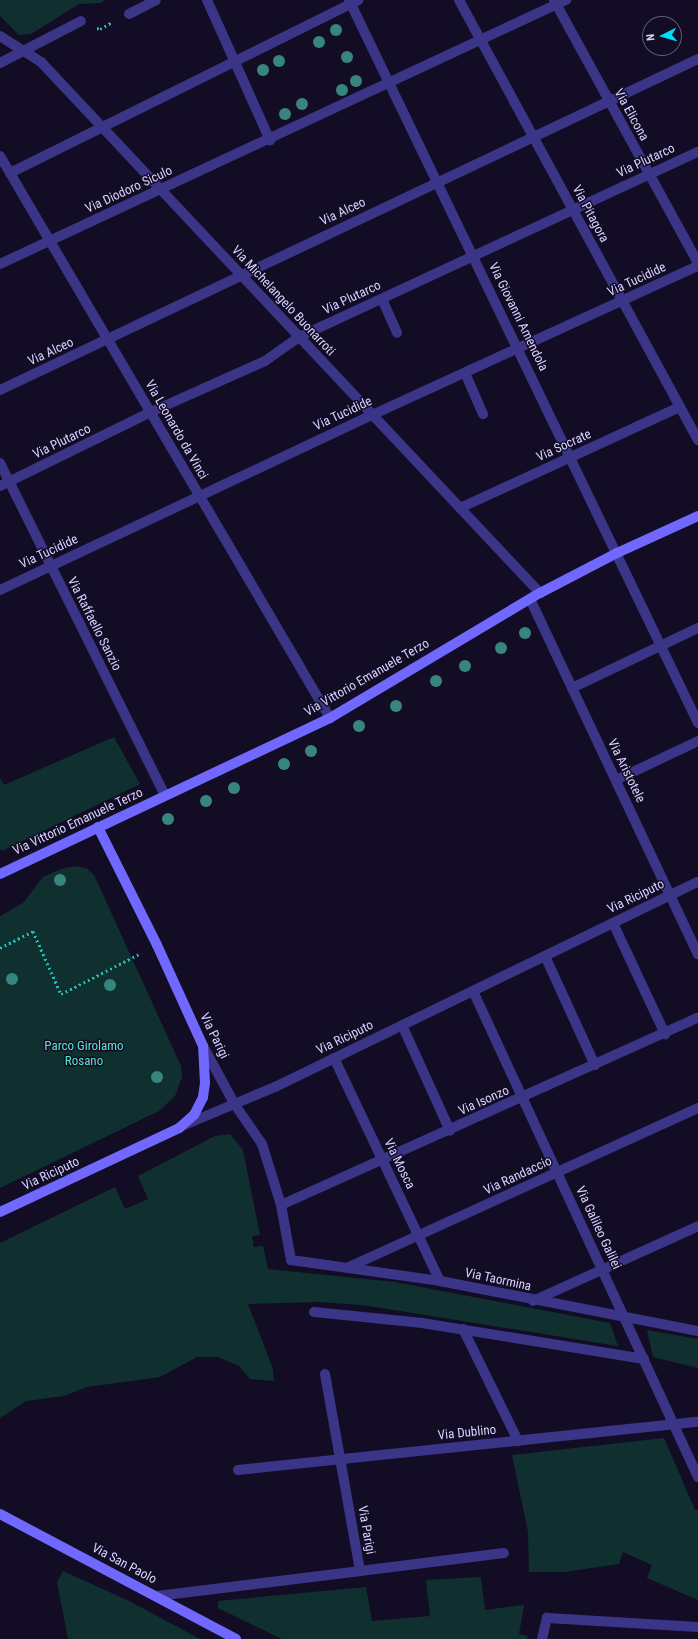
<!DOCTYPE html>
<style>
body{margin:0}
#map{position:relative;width:698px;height:1639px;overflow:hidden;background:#120d25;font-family:"Roboto Condensed",sans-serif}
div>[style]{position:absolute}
.green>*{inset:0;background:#10302f}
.path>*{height:2.5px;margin-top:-1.25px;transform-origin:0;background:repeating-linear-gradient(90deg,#27bdb8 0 2px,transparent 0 5px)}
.lane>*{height:10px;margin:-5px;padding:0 5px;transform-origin:5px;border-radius:5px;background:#3b3587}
.street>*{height:10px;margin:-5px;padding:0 5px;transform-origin:5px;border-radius:5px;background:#3b3587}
.secondary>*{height:10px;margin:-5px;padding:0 5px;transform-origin:5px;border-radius:5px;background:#7168ff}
.trees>*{width:12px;height:12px;margin:-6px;border-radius:50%;background:#37857e}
span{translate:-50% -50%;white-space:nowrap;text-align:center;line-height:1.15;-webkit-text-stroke:3px #120d25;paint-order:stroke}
.street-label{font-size:13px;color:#d8d1ff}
.park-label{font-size:13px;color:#56e7c7}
.north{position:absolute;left:642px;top:16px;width:40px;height:40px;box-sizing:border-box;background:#120d25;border:1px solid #615b7c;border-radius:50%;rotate:264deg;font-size:11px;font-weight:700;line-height:16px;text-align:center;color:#d8d1ff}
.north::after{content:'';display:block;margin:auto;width:14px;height:18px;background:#00dcfc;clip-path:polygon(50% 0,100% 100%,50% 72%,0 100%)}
</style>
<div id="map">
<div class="green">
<i style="clip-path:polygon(0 0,105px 0,101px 3px,79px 4px,31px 34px,19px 35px,0 16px)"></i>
<i style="clip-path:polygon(114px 737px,140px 784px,2px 851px,0 849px,0 778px,4px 785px)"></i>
<i style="clip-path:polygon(75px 866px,86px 868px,94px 875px,181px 1066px,182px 1077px,175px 1096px,159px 1111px,0 1188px,0 916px,23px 903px,43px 877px,61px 869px)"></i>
<i style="clip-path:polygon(230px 1134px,243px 1150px,260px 1235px,252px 1236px,254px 1247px,263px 1246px,268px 1269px,395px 1282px,610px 1323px,618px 1346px,363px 1305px,318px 1302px,248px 1304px,273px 1369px,274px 1381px,250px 1379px,239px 1366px,218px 1357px,197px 1357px,160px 1377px,87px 1387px,64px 1396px,26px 1401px,0 1418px,0 1243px,115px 1187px,125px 1209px,148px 1199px,138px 1176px,215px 1136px)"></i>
<i style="clip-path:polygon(647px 1330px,698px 1339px,698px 1368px,653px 1357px)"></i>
<i style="clip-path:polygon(664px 1438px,695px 1510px,698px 1510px,698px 1600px,647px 1578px,652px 1565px,623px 1552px,619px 1564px,564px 1572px,529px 1572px,528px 1532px,512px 1455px)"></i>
<i style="clip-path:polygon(63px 1571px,129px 1601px,200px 1639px,68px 1639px,57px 1582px)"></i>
<i style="clip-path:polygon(481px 1577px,485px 1610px,524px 1605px,519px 1634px,528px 1636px,527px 1639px,282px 1639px,218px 1608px,218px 1601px,366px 1587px,372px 1621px,430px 1616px,426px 1580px)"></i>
</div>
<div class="path">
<i style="left:97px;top:28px;width:3px;rotate:18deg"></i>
<i style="left:100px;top:29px;width:14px;rotate:-30deg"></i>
<i style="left:0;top:948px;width:37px;rotate:-27deg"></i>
<i style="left:33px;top:931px;width:69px;rotate:66deg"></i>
<i style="left:61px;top:994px;width:90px;rotate:-27.1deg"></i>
</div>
<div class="lane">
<i style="left:542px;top:1639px;width:22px;rotate:-77deg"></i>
<i style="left:547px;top:1618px;width:151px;rotate:3.4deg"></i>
</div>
<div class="street">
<i style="left:207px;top:0;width:154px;rotate:65.8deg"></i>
<i style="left:349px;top:0;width:803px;rotate:64.23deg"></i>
<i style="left:459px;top:0;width:501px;rotate:61.49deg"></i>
<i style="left:554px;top:0;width:300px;rotate:61.3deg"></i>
<i style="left:129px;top:14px;width:30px;rotate:-27deg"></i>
<i style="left:0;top:36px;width:49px;rotate:32.4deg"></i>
<i style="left:41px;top:62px;width:729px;rotate:46.78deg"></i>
<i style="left:0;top:63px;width:91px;rotate:-27.4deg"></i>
<i style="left:0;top:156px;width:652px;rotate:59.58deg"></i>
<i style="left:10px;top:173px;width:389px;rotate:-26.4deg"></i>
<i style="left:0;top:264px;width:625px;rotate:-25.01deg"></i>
<i style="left:382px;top:299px;width:37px;rotate:66deg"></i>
<i style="left:465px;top:373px;width:45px;rotate:66.3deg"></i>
<i style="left:0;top:390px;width:773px;rotate:-25.37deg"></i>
<i style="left:0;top:463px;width:371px;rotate:63.6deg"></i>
<i style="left:0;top:486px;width:168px;rotate:-26.1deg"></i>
<i style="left:151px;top:412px;width:125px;rotate:-24.1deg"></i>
<i style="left:265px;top:361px;width:42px;rotate:-35.2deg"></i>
<i style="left:299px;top:337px;width:440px;rotate:-24.9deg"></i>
<i style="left:460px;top:508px;width:242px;rotate:-24.7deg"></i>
<i style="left:0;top:590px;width:411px;rotate:-25.2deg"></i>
<i style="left:372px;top:415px;width:358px;rotate:-24.6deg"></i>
<i style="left:530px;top:599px;width:393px;rotate:64.7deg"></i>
<i style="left:572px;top:688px;width:140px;rotate:-25.5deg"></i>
<i style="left:616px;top:780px;width:91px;rotate:-25.4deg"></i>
<i style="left:613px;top:923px;width:123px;rotate:64.9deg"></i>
<i style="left:545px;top:956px;width:120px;rotate:65.4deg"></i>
<i style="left:473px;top:991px;width:536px;rotate:65.16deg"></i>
<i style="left:402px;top:1025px;width:116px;rotate:65.6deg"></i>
<i style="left:203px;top:1046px;width:67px;rotate:61.5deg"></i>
<i style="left:235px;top:1105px;width:47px;rotate:55.3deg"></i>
<i style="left:262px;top:1144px;width:64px;rotate:72.7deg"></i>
<i style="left:281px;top:1205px;width:56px;rotate:79.7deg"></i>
<i style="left:291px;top:1260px;width:150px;rotate:8deg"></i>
<i style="left:440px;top:1281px;width:263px;rotate:11deg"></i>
<i style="left:334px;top:1058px;width:247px;rotate:64.6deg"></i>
<i style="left:182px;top:1126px;width:101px;rotate:-22.8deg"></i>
<i style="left:275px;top:1087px;width:470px;rotate:-25.9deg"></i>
<i style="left:281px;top:1205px;width:457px;rotate:-24.2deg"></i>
<i style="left:349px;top:1267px;width:384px;rotate:-24.5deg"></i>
<i style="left:533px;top:1301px;width:181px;rotate:-24.4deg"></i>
<i style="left:314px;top:1312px;width:109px;rotate:5.8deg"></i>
<i style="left:422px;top:1323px;width:225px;rotate:9.2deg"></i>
<i style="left:463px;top:1329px;width:125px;rotate:63.8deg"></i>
<i style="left:325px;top:1374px;width:200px;rotate:79.9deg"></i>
<i style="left:360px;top:1571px;width:145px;rotate:-7.1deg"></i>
<i style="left:238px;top:1470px;width:462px;rotate:-6deg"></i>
<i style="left:157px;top:1596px;width:205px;rotate:-7deg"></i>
</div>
<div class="secondary">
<i style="left:0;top:874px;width:365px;rotate:-25.3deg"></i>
<i style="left:330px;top:718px;width:244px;rotate:-30.8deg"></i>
<i style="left:540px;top:593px;width:87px;rotate:-27.5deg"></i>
<i style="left:617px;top:553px;width:89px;rotate:-24.6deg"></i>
<i style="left:0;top:1212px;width:198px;rotate:-25.1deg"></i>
<i style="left:179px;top:1128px;width:20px;rotate:-41deg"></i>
<i style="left:194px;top:1115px;width:20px;rotate:-63deg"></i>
<i style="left:203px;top:1097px;width:14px;rotate:-82deg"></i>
<i style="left:205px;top:1083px;width:37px;rotate:-93deg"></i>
<i style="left:203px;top:1046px;width:111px;rotate:-114.5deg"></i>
<i style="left:157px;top:945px;width:132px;rotate:-116.6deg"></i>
<i style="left:0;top:1514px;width:267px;rotate:27.9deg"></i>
</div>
<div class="trees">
<i style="left:336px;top:30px"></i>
<i style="left:319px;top:42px"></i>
<i style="left:347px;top:57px"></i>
<i style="left:279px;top:61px"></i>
<i style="left:263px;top:70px"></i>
<i style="left:356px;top:81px"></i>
<i style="left:342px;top:90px"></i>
<i style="left:302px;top:104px"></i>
<i style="left:285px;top:114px"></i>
<i style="left:525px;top:633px"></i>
<i style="left:501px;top:648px"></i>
<i style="left:465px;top:666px"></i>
<i style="left:436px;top:681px"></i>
<i style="left:396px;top:706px"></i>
<i style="left:359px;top:726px"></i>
<i style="left:311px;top:751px"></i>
<i style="left:284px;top:764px"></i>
<i style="left:234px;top:788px"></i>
<i style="left:206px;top:801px"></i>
<i style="left:168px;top:819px"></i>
<i style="left:60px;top:880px"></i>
<i style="left:12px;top:979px"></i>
<i style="left:110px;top:985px"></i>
<i style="left:157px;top:1077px"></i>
</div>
<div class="street-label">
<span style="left:631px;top:115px;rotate:61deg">Via Elicona</span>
<span style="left:646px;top:161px;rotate:-25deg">Via Plutarco</span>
<span style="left:129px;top:190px;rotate:-25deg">Via Diodoro Siculo</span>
<span style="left:343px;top:212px;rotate:-25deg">Via Alceo</span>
<span style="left:590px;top:214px;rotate:62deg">Via Pitagora</span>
<span style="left:637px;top:280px;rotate:-25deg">Via Tucidide</span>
<span style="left:352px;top:298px;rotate:-25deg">Via Plutarco</span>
<span style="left:283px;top:301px;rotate:47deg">Via Michelangelo Buonarroti</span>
<span style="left:518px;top:317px;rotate:64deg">Via Giovanni Amendola</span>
<span style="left:51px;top:352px;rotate:-25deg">Via Alceo</span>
<span style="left:343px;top:414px;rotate:-25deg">Via Tucidide</span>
<span style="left:176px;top:430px;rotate:60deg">Via Leonardo da Vinci</span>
<span style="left:62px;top:442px;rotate:-26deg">Via Plutarco</span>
<span style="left:564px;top:446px;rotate:-25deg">Via Socrate</span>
<span style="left:49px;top:552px;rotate:-25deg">Via Tucidide</span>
<span style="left:94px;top:624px;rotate:63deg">Via Raffaello Sanzio</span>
<span style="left:367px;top:678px;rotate:-30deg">Via Vittorio Emanuele Terzo</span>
<span style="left:626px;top:771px;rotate:64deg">Via Aristotele</span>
<span style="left:78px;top:822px;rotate:-25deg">Via Vittorio Emanuele Terzo</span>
<span style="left:636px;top:897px;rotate:-26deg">Via Riciputo</span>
<span style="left:214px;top:1036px;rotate:64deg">Via Parigi</span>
<span style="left:345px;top:1038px;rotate:-26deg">Via Riciputo</span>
<span style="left:484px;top:1101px;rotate:-24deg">Via Isonzo</span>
<span style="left:399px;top:1164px;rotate:64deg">Via Mosca</span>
<span style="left:51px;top:1174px;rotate:-25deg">Via Riciputo</span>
<span style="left:518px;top:1176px;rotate:-25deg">Via Randaccio</span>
<span style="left:598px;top:1228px;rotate:65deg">Via Galileo Galilei</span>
<span style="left:498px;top:1280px;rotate:12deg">Via Taormina</span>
<span style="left:467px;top:1433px;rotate:-6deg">Via Dublino</span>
<span style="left:366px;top:1530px;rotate:80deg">Via Parigi</span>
<span style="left:124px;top:1564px;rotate:28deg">Via San Paolo</span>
</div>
<div class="park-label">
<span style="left:84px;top:1054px">Parco Girolamo<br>Rosano</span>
</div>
<div class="north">N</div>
</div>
